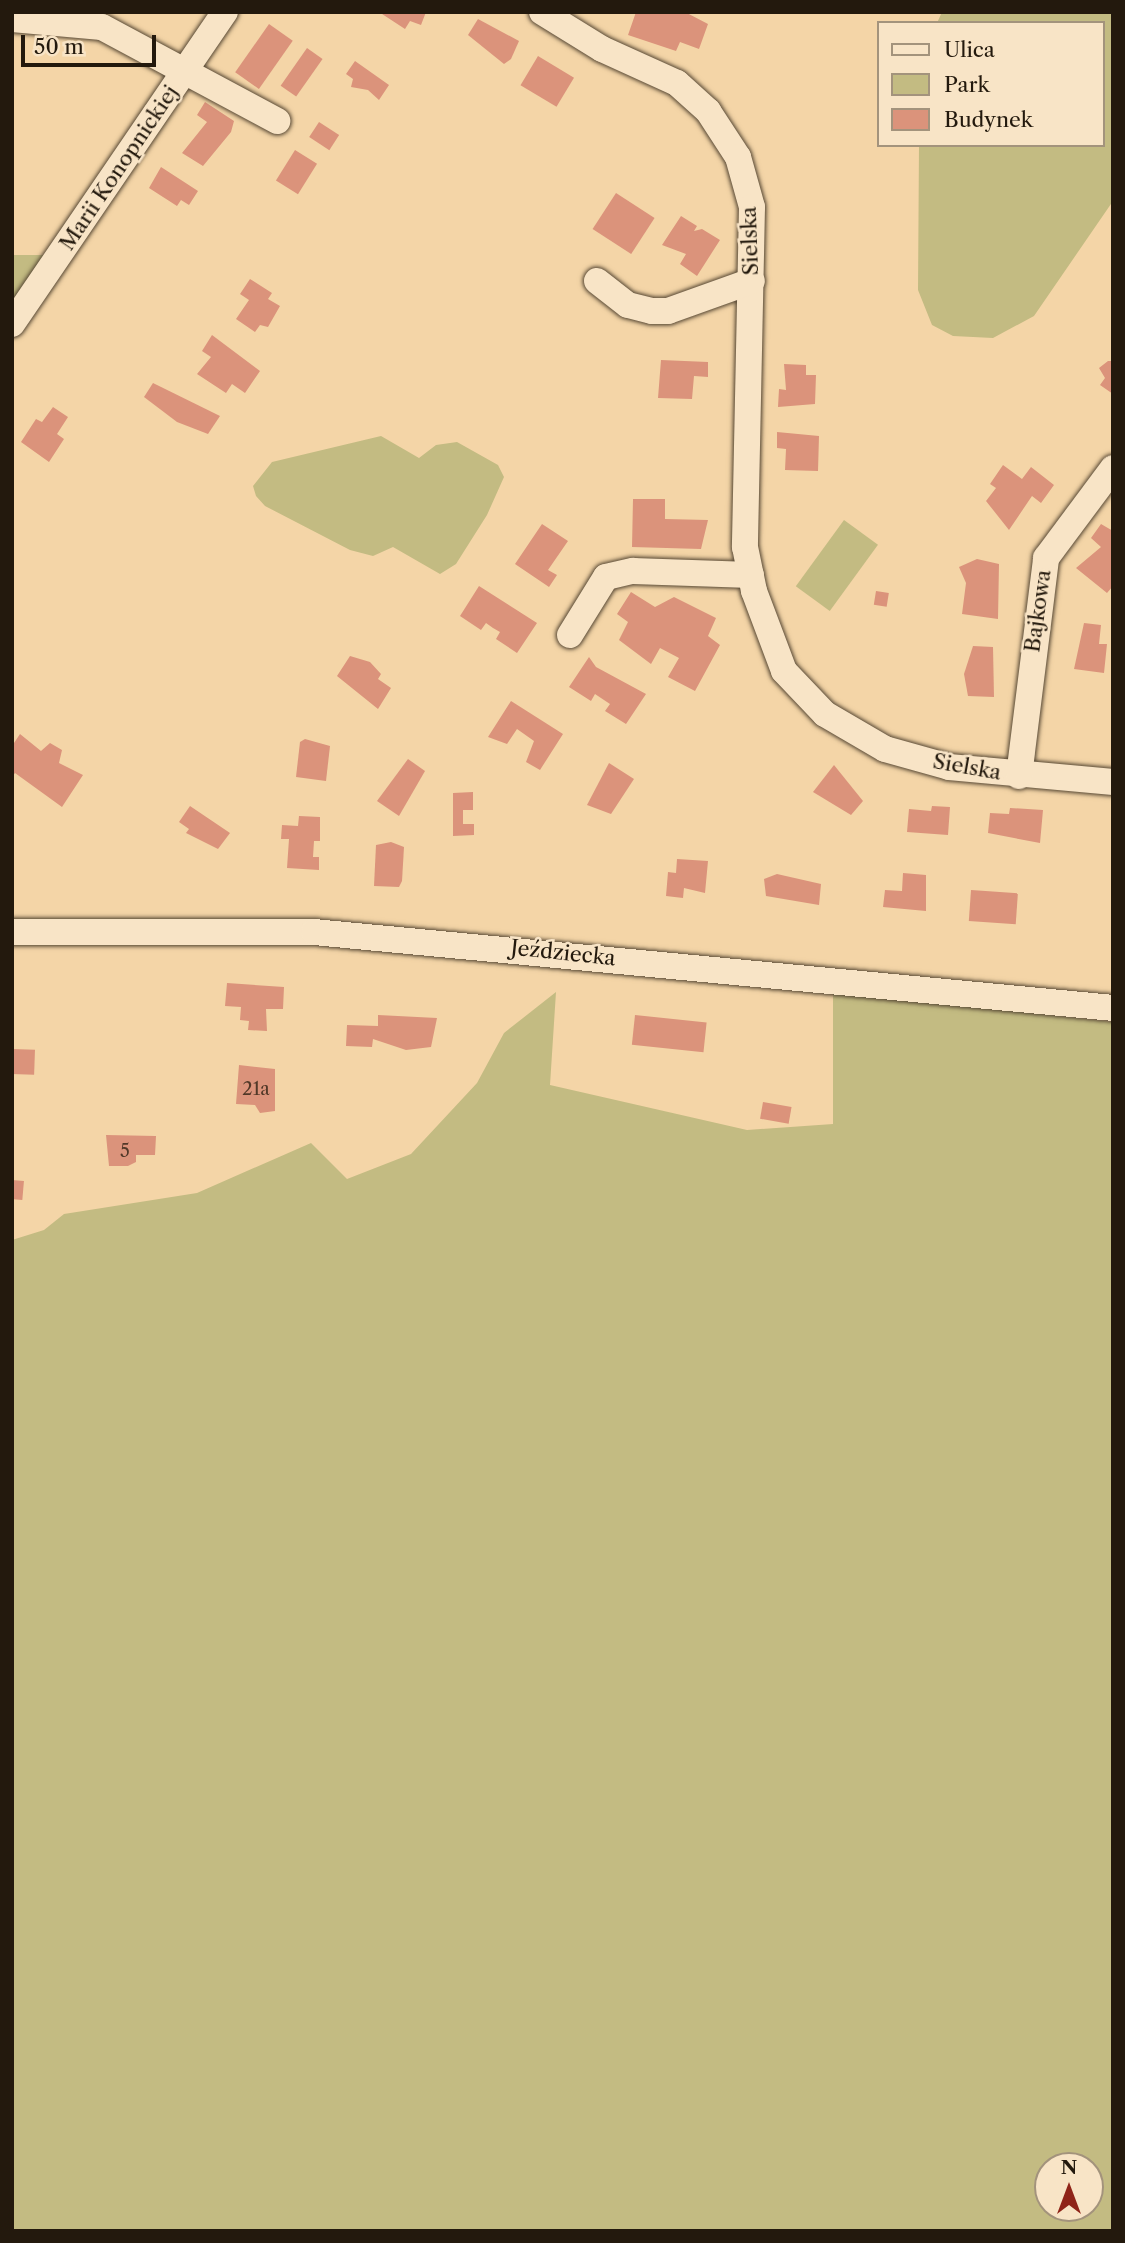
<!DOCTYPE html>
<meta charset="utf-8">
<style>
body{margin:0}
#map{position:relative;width:1125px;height:2243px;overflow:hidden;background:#f4d5a7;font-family:"Libre Caslon Text",serif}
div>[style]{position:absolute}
.green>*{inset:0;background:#c3bb82;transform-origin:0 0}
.building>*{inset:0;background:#db937b;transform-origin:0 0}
.roads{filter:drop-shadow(0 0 2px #574834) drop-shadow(0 0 2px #574834)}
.minor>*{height:26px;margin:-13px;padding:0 13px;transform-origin:13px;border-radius:13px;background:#f8e4c6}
span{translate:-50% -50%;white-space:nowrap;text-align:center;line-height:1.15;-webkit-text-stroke:5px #f8e4c6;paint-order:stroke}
.number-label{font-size:18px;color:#513828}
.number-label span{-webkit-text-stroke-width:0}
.street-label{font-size:21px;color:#23190d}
.frame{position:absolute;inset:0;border:14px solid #23190d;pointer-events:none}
.legend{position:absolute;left:877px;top:21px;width:228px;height:126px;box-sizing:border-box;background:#f8e4c6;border:2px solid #a3937c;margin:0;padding:9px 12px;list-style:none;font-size:21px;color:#23190d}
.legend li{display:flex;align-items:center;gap:14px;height:35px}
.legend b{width:35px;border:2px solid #a3937c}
.north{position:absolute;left:1034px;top:2152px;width:70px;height:70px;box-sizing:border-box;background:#f8e4c6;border:2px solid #a3937c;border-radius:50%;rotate:0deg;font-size:19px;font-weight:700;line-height:28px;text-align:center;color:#23190d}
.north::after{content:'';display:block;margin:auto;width:24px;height:32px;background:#8f2418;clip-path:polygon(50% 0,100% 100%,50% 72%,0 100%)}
.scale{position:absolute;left:21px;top:35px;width:135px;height:32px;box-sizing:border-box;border:4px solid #23190d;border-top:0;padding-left:9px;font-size:21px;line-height:24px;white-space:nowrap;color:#23190d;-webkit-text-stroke:5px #f8e4c6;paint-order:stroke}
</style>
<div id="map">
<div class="green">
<i style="clip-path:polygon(942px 12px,1113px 12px,1113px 201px,1034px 316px,993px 338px,953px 336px,932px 325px,918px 290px,919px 145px,1102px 145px,1102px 23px,937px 23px)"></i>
<i style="clip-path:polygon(12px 255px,46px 255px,12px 305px)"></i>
<i style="clip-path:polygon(381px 436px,419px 458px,436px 445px,457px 442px,498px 465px,504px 477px,487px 515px,456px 564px,440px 574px,393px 547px,373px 556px,350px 550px,265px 506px,256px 496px,253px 486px,272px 462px)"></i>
<i style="left:844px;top:520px;width:42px;height:82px;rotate:36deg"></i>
<i style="clip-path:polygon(evenodd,556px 992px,550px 1085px,747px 1130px,833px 1124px,833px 992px,1113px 1022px,1113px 2231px,12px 2231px,12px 1240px,44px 1230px,64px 1214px,197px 1193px,311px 1143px,347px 1179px,411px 1154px,477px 1083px,504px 1033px,556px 992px,1048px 2166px,1090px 2166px,1090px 2208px,1048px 2208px,1048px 2166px)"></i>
</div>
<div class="building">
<i style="clip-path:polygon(379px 12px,426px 12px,421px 25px,410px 21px,405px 29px)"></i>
<i style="clip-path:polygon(636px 12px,685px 12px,708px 24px,699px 49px,680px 42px,676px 51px,628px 35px)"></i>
<i style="clip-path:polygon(478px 19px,519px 41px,511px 59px,504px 64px,468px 35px)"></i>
<i style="left:269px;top:24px;width:29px;height:59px;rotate:35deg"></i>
<i style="left:307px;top:48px;width:19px;height:46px;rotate:35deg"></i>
<i style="left:538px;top:56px;width:42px;height:34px;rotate:31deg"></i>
<i style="clip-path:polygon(355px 61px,389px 85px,379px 100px,368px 90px,351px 87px,353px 79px,346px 74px)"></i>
<i style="clip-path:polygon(205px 102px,234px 121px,231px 132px,203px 166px,182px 153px,207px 122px,197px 115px)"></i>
<i style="left:319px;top:122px;width:24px;height:18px;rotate:33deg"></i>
<i style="left:295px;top:150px;width:26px;height:36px;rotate:32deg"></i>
<i style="clip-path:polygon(161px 167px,198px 191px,189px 205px,181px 200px,177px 206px,149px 188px)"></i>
<i style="left:616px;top:193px;width:46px;height:43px;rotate:33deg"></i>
<i style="clip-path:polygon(681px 216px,697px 226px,694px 231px,702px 229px,720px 240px,697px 276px,680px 264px,686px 254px,662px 245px)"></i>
<i style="clip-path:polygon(250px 279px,272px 293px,268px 299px,280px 306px,268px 327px,260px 325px,255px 332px,236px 319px,249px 300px,240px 294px)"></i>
<i style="clip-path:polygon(212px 335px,260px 371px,245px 393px,232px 384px,226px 393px,197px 374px,211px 357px,202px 351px)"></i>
<i style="clip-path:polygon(661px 360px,708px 362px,708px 377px,694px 376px,692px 399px,658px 398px)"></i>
<i style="clip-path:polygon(1108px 361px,1113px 361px,1113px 394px,1100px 385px,1105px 378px,1099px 368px)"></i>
<i style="clip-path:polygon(784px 364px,806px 365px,806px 375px,816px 375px,815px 404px,778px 407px,779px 389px,786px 390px)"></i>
<i style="clip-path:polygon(153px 383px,220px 416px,208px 434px,177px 422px,144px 397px)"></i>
<i style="clip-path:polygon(53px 407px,68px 417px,57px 434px,64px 439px,49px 462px,21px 442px,36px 419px,42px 422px)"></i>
<i style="clip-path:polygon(777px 432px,819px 436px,818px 471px,785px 470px,786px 449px,777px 448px)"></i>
<i style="clip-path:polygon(1003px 465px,1022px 479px,1031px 467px,1054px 485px,1041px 503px,1032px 496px,1009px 530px,986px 501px,996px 488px,990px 484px)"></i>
<i style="clip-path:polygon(633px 499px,665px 499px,665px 519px,708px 520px,701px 549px,632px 547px)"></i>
<i style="clip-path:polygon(542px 524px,568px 541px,548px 570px,557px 575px,549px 587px,515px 564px)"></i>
<i style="clip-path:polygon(1101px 524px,1113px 531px,1113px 586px,1107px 593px,1076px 568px,1101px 547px,1091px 538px)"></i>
<i style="clip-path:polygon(977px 559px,999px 564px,998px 619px,962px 614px,966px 583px,959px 567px)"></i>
<i style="clip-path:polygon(479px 586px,537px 623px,517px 653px,496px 639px,500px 632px,493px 628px,486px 623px,481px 630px,460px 616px)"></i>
<i style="left:876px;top:591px;width:13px;height:14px;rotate:9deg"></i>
<i style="clip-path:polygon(631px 592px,655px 607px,674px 597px,716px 618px,708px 636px,720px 645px,695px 691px,668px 677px,679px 658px,660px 648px,651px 664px,619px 640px,628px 622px,617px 614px)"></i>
<i style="clip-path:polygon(1084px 623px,1101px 625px,1099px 644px,1107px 644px,1104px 673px,1074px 669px)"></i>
<i style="clip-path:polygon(973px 646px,993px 647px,994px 697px,968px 696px,964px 674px)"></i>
<i style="clip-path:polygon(350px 656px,370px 662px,381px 674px,378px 679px,391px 688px,378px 709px,337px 676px)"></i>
<i style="clip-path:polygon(589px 657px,596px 667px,646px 694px,626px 724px,605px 711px,610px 704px,595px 694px,591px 701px,569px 687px)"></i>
<i style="clip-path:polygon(511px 701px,563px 734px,540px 770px,526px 762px,534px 741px,517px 729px,507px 744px,488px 737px)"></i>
<i style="clip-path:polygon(20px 734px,41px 751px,50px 743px,62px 750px,59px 763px,83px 775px,62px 807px,15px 773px,12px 777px,12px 746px)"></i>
<i style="clip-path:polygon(305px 739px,330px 746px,326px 781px,296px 777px,300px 742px)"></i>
<i style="clip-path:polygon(408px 759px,425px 771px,399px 816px,377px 801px)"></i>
<i style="clip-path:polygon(609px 763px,634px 779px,611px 814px,587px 805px)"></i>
<i style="clip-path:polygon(834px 765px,863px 801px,851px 815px,813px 792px)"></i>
<i style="clip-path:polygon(473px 792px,473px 810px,463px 810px,463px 824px,474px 824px,474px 835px,453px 836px,453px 793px)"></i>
<i style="clip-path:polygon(190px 806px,230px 833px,218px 849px,186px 833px,189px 829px,179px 822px)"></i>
<i style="clip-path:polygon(932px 806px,950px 807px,948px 835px,907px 832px,909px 809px,931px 811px)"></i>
<i style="clip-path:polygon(1010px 808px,1043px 810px,1040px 843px,988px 833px,990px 813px,1009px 814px)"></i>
<i style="clip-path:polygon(299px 816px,320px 817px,320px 841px,314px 841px,313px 857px,319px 857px,319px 870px,287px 868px,289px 839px,281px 839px,282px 825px,298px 826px)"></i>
<i style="clip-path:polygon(391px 842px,404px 847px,402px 881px,399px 887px,374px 886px,376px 845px)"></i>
<i style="clip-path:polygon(677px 859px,708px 861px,705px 893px,684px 888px,683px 898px,666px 896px,668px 872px,676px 873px)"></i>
<i style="clip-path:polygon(903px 873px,926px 875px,926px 911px,883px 907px,885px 890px,902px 891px)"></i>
<i style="clip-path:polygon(777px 874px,821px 884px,819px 905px,766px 896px,764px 879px)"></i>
<i style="left:971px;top:890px;width:47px;height:31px;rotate:4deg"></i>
<i style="clip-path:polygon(227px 983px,284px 987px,283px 1009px,266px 1009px,267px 1031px,248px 1030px,249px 1021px,240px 1020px,241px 1007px,225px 1006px)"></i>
<i style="clip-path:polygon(378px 1015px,437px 1018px,431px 1047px,406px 1050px,373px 1039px,372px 1047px,346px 1046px,347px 1025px,378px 1026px)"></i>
<i style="left:635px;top:1015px;width:72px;height:30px;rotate:6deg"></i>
<i style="left:12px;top:1049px;width:23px;height:25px;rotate:2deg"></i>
<i style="clip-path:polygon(239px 1065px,275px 1069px,275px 1111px,260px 1113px,255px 1105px,236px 1104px)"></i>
<i style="left:763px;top:1102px;width:29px;height:17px;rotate:10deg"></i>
<i style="clip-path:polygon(106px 1135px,156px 1136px,155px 1155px,136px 1155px,136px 1162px,128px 1166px,109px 1166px)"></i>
<i style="left:12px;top:1180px;width:12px;height:19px;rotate:5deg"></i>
</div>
<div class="roads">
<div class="minor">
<i style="left:542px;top:12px;width:70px;rotate:31.7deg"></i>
<i style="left:602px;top:49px;width:82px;rotate:24.4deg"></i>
<i style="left:677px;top:83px;width:42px;rotate:42.1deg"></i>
<i style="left:708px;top:111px;width:55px;rotate:56.9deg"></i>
<i style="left:738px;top:157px;width:52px;rotate:74.4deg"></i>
<i style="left:752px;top:207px;width:340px;rotate:91.2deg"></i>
<i style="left:745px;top:547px;width:45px;rotate:78.4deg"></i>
<i style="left:754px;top:591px;width:85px;rotate:69.4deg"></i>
<i style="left:784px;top:671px;width:59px;rotate:46.4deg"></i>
<i style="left:825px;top:714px;width:69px;rotate:30.3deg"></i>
<i style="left:885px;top:749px;width:66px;rotate:15.7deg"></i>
<i style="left:949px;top:767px;width:165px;rotate:5.2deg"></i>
<i style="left:12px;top:19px;width:90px;rotate:5.1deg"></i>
<i style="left:102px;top:27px;width:199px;rotate:28.2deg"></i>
<i style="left:597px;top:281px;width:39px;rotate:38deg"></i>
<i style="left:628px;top:305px;width:25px;rotate:14deg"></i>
<i style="left:652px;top:311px;width:16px"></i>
<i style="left:668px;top:311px;width:89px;rotate:-19.7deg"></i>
<i style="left:12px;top:324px;width:378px;rotate:-55.7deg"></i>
<i style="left:570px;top:635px;width:68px;rotate:-58.2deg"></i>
<i style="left:606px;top:577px;width:28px;rotate:-13deg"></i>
<i style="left:633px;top:571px;width:118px;rotate:1.9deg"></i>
<i style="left:1019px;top:776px;width:220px;rotate:-82.9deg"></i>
<i style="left:1046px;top:558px;width:112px;rotate:-53.3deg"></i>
<i style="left:12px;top:932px;width:302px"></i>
<i style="left:314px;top:932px;width:803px;rotate:5.43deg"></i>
</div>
</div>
<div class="number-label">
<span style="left:256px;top:1089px">21a</span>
<span style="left:125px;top:1151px">5</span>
</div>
<div class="street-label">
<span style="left:119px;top:168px;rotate:-56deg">Marii Konopnickiej</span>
<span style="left:750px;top:241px;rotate:-92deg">Sielska</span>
<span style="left:1038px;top:611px;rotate:-82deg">Bajkowa</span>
<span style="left:967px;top:767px;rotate:10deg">Sielska</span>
<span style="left:563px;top:953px;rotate:6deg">Jeździecka</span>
</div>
<div class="frame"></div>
<ul class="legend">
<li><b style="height:9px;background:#f8e4c6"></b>Ulica</li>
<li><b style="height:19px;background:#c3bb82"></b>Park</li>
<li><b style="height:19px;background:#db937b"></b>Budynek</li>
</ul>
<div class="north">N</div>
<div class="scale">50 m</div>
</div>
